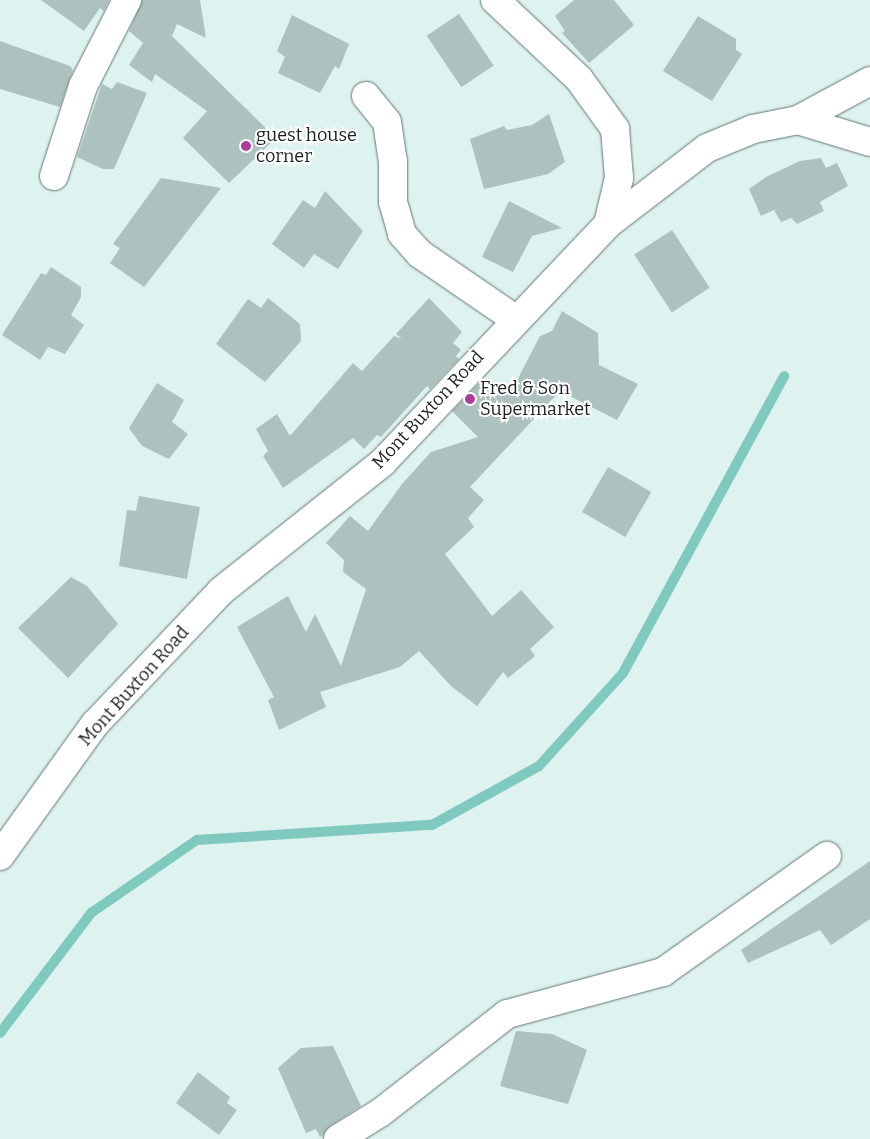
<!DOCTYPE html>
<style>
body{margin:0}
#map{position:relative;width:870px;height:1139px;overflow:hidden;background:#def2ef;font-family:Bitter,serif}
div>[style]{position:absolute}
.stream>*{height:10px;margin:-5px;padding:0 5px;transform-origin:5px;border-radius:5px;background:#80c9bf}
.building>*{inset:0;background:#adc1be;transform-origin:0 0}
.roads{filter:drop-shadow(0 0 1px #637673) drop-shadow(0 0 1px #637673)}
.minor>*{height:28px;margin:-14px;padding:0 14px;transform-origin:14px;border-radius:14px;background:#fff}
.dots>*{width:14px;height:14px;translate:-50% -50%;box-sizing:border-box;border:2px solid #fff;border-radius:50%}
span{translate:-50% -50%;white-space:nowrap;text-align:center;line-height:1.15;-webkit-text-stroke:4px #fff;paint-order:stroke}
.poi-label{font-size:18px;color:#19201f}
.left{translate:0 -50%;text-align:left}
.street-label{font-size:18px;color:#19201f}
</style>
<div id="map">
<div class="stream">
<i style="left:0;top:1033px;width:151px;rotate:-52.8deg"></i>
<i style="left:91px;top:913px;width:129px;rotate:-34.6deg"></i>
<i style="left:197px;top:840px;width:235px;rotate:-3.7deg"></i>
<i style="left:432px;top:825px;width:122px;rotate:-28.9deg"></i>
<i style="left:539px;top:766px;width:125px;rotate:-47.9deg"></i>
<i style="left:623px;top:673px;width:338px;rotate:-61.5deg"></i>
</div>
<div class="building">
<i style="clip-path:polygon(41px 0,109px 0,104px 11px,100px 8px,84px 31px)"></i>
<i style="clip-path:polygon(142px 0,200px 0,206px 38px,177px 24px,172px 36px,276px 138px,229px 183px,183px 138px,207px 111px,155px 74px,152px 82px,129px 65px,143px 43px,129px 31px)"></i>
<i style="clip-path:polygon(574px 0,614px 0,634px 25px,589px 63px,562px 33px,565px 31px,555px 16px)"></i>
<i style="left:459px;top:14px;width:62px;height:39px;rotate:56deg"></i>
<i style="clip-path:polygon(292px 15px,349px 44px,339px 69px,335px 66px,320px 93px,278px 73px,285px 57px,277px 51px)"></i>
<i style="clip-path:polygon(698px 16px,736px 39px,736px 50px,742px 54px,712px 101px,663px 71px)"></i>
<i style="clip-path:polygon(0 41px,70px 66px,73px 70px,60px 107px,0 89px)"></i>
<i style="clip-path:polygon(117px 82px,147px 93px,114px 169px,103px 169px,77px 157px,102px 84px,112px 89px)"></i>
<i style="clip-path:polygon(549px 114px,565px 162px,548px 174px,484px 189px,470px 139px,504px 126px,507px 130px,532px 125px)"></i>
<i style="clip-path:polygon(821px 158px,826px 168px,837px 163px,848px 186px,820px 202px,824px 211px,797px 224px,791px 218px,781px 222px,774px 210px,761px 216px,749px 189px,766px 177px,800px 161px)"></i>
<i style="clip-path:polygon(161px 178px,221px 188px,144px 287px,110px 263px,120px 248px,113px 244px)"></i>
<i style="clip-path:polygon(325px 191px,363px 231px,338px 269px,314px 254px,304px 268px,272px 244px,303px 200px,315px 208px)"></i>
<i style="clip-path:polygon(509px 201px,562px 228px,532px 236px,513px 272px,482px 257px)"></i>
<i style="left:672px;top:230px;width:69px;height:45px;rotate:57deg"></i>
<i style="clip-path:polygon(51px 267px,81px 287px,81px 297px,71px 315px,84px 325px,65px 354px,48px 347px,40px 360px,2px 335px,41px 273px,46px 275px)"></i>
<i style="clip-path:polygon(268px 298px,300px 324px,301px 341px,265px 382px,216px 344px,248px 299px,261px 308px)"></i>
<i style="clip-path:polygon(429px 298px,462px 332px,453px 343px,461px 350px,456px 356px,459px 359px,430px 389px,427px 386px,381px 437px,377px 435px,364px 449px,353px 438px,283px 488px,263px 456px,268px 451px,256px 429px,277px 414px,290px 436px,353px 363px,362px 371px,394px 336px,402px 339px,396px 334px)"></i>
<i style="clip-path:polygon(562px 311px,598px 333px,599px 365px,638px 384px,617px 420px,560px 391px,470px 487px,484px 500px,468px 518px,474px 527px,445px 554px,492px 616px,521px 590px,554px 627px,530px 649px,535px 656px,508px 678px,503px 672px,477px 706px,451px 686px,419px 651px,400px 667px,320px 692px,326px 707px,279px 730px,268px 700px,274px 697px,237px 627px,288px 596px,306px 632px,315px 614px,341px 666px,366px 589px,343px 572px,344px 560px,326px 543px,350px 516px,368px 531px,402px 484px,431px 452px,478px 437px,452px 411px,483px 379px,499px 394px,505px 386px,511px 392px,540px 336px,552px 331px)"></i>
<i style="clip-path:polygon(157px 383px,184px 400px,172px 422px,188px 434px,169px 459px,142px 446px,129px 428px)"></i>
<i style="left:608px;top:467px;width:50px;height:52px;rotate:30deg"></i>
<i style="clip-path:polygon(139px 496px,200px 507px,187px 579px,119px 566px,127px 510px,136px 511px)"></i>
<i style="clip-path:polygon(71px 577px,87px 586px,118px 624px,68px 678px,18px 628px)"></i>
<i style="clip-path:polygon(870px 861px,870px 919px,831px 945px,820px 930px,748px 963px,741px 950px)"></i>
<i style="clip-path:polygon(516px 1031px,552px 1034px,587px 1050px,568px 1104px,500px 1086px)"></i>
<i style="clip-path:polygon(333px 1046px,361px 1106px,330px 1126px,323px 1135px,320px 1137px,316px 1129px,306px 1133px,278px 1068px,301px 1048px)"></i>
<i style="clip-path:polygon(198px 1072px,230px 1097px,227px 1103px,237px 1110px,219px 1135px,176px 1103px)"></i>
</div>
<div class="roads">
<div class="minor">
<i style="left:495px;top:0;width:115px;rotate:43.2deg"></i>
<i style="left:579px;top:79px;width:62px;rotate:54.2deg"></i>
<i style="left:615px;top:129px;width:49px;rotate:85.3deg"></i>
<i style="left:619px;top:178px;width:47px;rotate:103.4deg"></i>
<i style="left:366px;top:96px;width:33px;rotate:51deg"></i>
<i style="left:387px;top:122px;width:40px;rotate:81.5deg"></i>
<i style="left:393px;top:162px;width:40px;rotate:90deg"></i>
<i style="left:393px;top:202px;width:33px;rotate:74deg"></i>
<i style="left:402px;top:234px;width:27px;rotate:48deg"></i>
<i style="left:420px;top:254px;width:115px;rotate:34.4deg"></i>
<i style="left:798px;top:120px;width:82px;rotate:-28.4deg"></i>
<i style="left:54px;top:176px;width:95px;rotate:-72.1deg"></i>
<i style="left:83px;top:86px;width:97px;rotate:-62.9deg"></i>
<i style="left:0;top:856px;width:163px;rotate:-54.3deg"></i>
<i style="left:95px;top:724px;width:183px;rotate:-46.5deg"></i>
<i style="left:221px;top:591px;width:207px;rotate:-38.5deg"></i>
<i style="left:383px;top:462px;width:328px;rotate:-46.6deg"></i>
<i style="left:608px;top:224px;width:125px;rotate:-37.5deg"></i>
<i style="left:707px;top:148px;width:50px;rotate:-22.4deg"></i>
<i style="left:753px;top:129px;width:46px;rotate:-11.3deg"></i>
<i style="left:798px;top:120px;width:75px;rotate:17deg"></i>
<i style="left:338px;top:1139px;width:49px;rotate:-31.8deg"></i>
<i style="left:380px;top:1113px;width:161px;rotate:-37.9deg"></i>
<i style="left:507px;top:1014px;width:162px;rotate:-15.1deg"></i>
<i style="left:663px;top:972px;width:201px;rotate:-35.3deg"></i>
</div>
</div>
<div class="dots">
<i style="left:246px;top:146px;background:#ac3c9a"></i>
<i style="left:470px;top:399px;background:#ac3c9a"></i>
</div>
<div class="poi-label">
<span class="left" style="left:256px;top:146px">guest house<br>corner</span>
<span class="left" style="left:480px;top:399px">Fred &amp; Son<br>Supermarket</span>
</div>
<div class="street-label">
<span style="left:428px;top:410px;rotate:-47deg">Mont Buxton Road</span>
<span style="left:134px;top:686px;rotate:-48deg">Mont Buxton Road</span>
</div>
</div>
